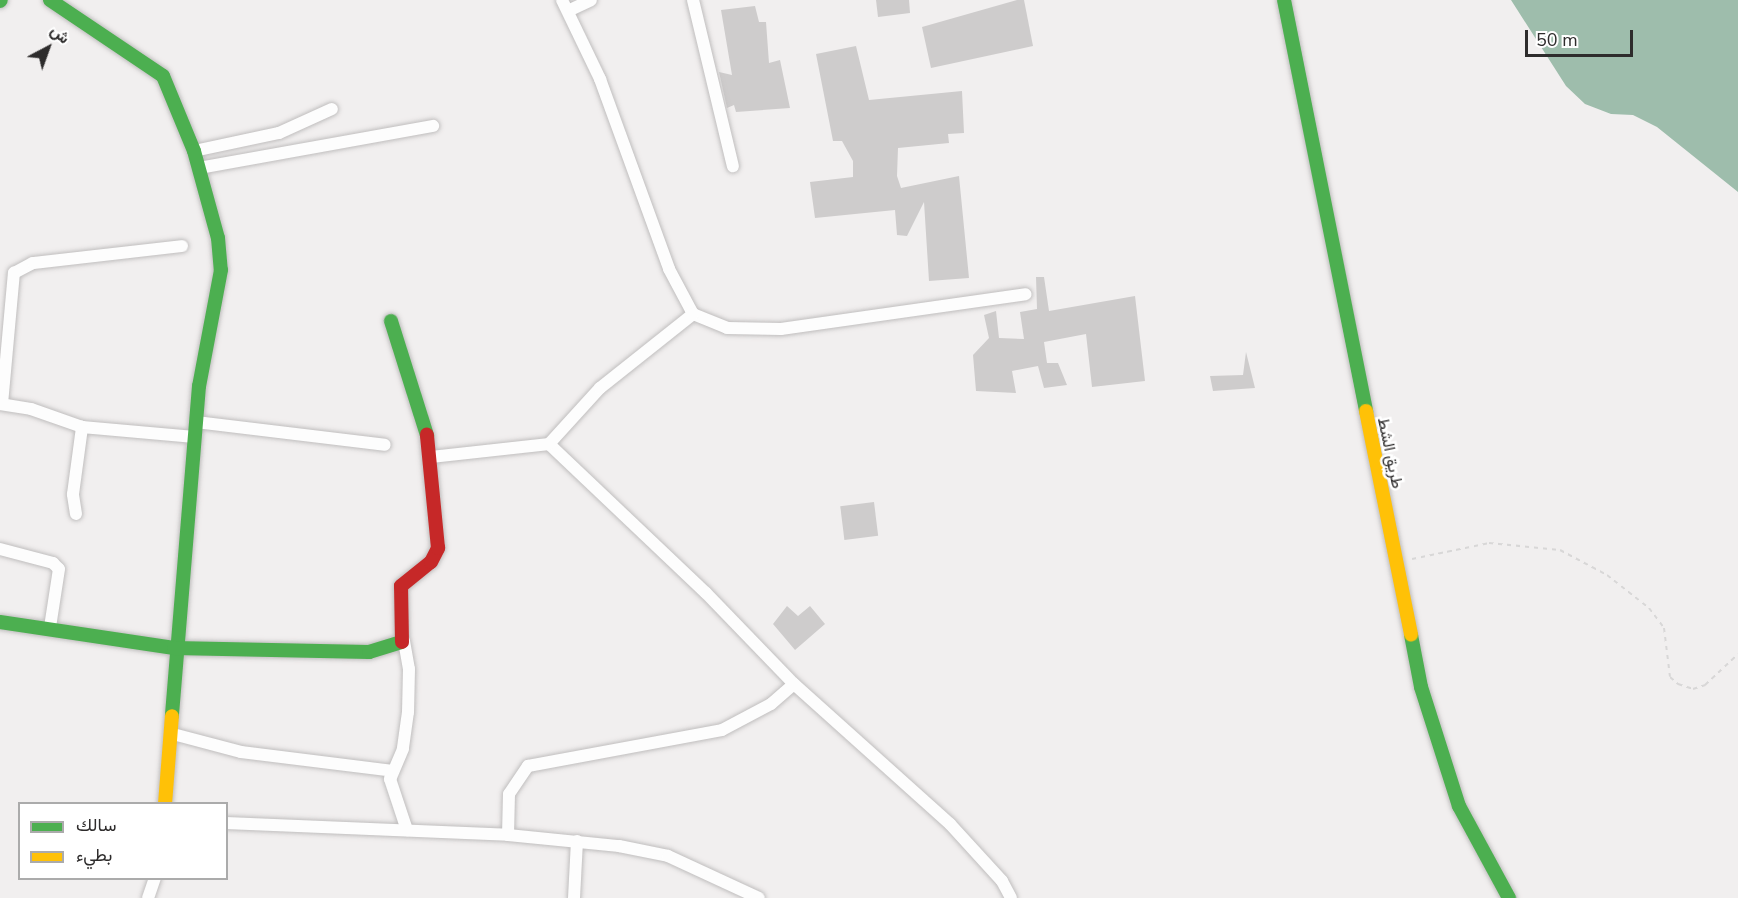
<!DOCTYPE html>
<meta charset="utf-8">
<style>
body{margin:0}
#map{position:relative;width:1738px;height:898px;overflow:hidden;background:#f1efef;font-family:"Nunito Sans",Vazirmatn,sans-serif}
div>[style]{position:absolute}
.water>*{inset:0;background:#9ebdac}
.building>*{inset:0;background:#cecccc;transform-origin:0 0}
.path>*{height:2px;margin-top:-1px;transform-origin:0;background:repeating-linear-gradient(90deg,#d8d7d7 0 4.5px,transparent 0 9px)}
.roads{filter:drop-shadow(0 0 2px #c0bebe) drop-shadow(0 0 2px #c0bebe)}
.street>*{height:12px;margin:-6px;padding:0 6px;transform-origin:6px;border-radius:6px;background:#fdfdfd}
.fast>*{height:14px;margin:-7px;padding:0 7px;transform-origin:7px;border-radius:7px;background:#4caf50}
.slow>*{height:14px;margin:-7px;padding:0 7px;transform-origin:7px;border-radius:7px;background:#ffc107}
.jam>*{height:14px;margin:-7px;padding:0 7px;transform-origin:7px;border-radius:7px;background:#c62828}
span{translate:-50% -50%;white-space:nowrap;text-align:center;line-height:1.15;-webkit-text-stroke:5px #fff;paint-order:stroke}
.street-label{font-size:16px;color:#2e2c2c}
.legend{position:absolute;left:18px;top:802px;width:210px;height:78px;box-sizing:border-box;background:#fff;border:2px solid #ababab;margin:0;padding:8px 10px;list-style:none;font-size:18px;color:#2e2c2c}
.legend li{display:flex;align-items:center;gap:12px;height:30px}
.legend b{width:30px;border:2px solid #ababab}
.north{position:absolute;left:18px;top:18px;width:60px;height:60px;-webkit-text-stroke:4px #fff;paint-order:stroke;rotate:41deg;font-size:16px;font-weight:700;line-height:24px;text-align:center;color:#2e2c2c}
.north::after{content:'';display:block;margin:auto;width:21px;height:27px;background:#2e2c2c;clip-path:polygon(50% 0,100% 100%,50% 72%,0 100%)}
.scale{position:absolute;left:1525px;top:30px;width:108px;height:27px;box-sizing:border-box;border:3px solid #2e2c2c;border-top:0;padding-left:8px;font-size:18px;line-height:21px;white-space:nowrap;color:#2e2c2c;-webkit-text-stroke:4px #fff;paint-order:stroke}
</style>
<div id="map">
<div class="water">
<i style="clip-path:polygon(1511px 0,1738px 0,1738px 192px,1657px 127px,1633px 115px,1611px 114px,1585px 104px,1566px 86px)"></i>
</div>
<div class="building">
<i style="clip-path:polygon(876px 0,909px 0,910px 13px,878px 17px)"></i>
<i style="clip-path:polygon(1017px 0,1024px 0,1033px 46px,931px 68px,922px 27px)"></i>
<i style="clip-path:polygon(755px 6px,759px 22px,766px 22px,769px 63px,780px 60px,790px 108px,736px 112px,734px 105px,727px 108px,719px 72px,732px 75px,721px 10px)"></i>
<i style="clip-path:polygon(856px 46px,869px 100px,962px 91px,964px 133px,948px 134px,949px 143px,898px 148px,897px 176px,901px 188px,959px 176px,969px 278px,929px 281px,924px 202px,907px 236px,897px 235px,895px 210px,815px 218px,810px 182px,853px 177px,853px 161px,842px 141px,833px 141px,816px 54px)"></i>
<i style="clip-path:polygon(1036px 277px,1044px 277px,1049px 311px,1135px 296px,1145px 381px,1092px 387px,1086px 334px,1044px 342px,1047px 363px,1058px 363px,1067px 385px,1044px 388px,1038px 366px,1012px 371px,1016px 393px,976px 391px,973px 355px,989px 338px,984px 315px,996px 311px,999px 338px,1024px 339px,1020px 312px,1037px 309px)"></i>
<i style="clip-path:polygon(1246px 352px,1255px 388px,1213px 391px,1210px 376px,1243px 375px)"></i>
<i style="left:874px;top:502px;width:34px;height:34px;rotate:83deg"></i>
<i style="clip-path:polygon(787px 606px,798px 616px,810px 606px,825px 624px,795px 650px,773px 624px)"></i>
</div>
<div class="path">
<i style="left:1412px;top:559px;width:79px;rotate:-11.7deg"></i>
<i style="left:1489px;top:543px;width:71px;rotate:5.6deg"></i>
<i style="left:1560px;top:550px;width:53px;rotate:28deg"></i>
<i style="left:1607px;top:575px;width:53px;rotate:38.2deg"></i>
<i style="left:1649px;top:608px;width:25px;rotate:53deg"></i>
<i style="left:1664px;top:628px;width:49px;rotate:83deg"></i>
<i style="left:1670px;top:677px;width:11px;rotate:41deg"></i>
<i style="left:1678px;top:684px;width:16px;rotate:18deg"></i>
<i style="left:1693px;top:689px;width:13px;rotate:-18deg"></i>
<i style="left:1705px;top:685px;width:45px;rotate:-43.2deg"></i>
</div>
<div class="roads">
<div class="street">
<i style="left:562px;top:0;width:88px;rotate:64.3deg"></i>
<i style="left:600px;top:79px;width:202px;rotate:70deg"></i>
<i style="left:669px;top:269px;width:51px;rotate:61.9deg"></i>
<i style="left:693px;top:314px;width:37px;rotate:22deg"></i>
<i style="left:727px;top:328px;width:54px;rotate:1.1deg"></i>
<i style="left:781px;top:329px;width:247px;rotate:-8.1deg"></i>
<i style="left:693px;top:0;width:171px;rotate:76.5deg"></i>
<i style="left:570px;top:10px;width:23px;rotate:-25deg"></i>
<i style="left:194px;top:151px;width:87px;rotate:-12deg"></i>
<i style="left:279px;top:133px;width:58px;rotate:-24.4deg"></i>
<i style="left:199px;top:168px;width:238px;rotate:-10.2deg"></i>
<i style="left:0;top:404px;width:31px;rotate:9deg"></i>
<i style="left:31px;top:409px;width:54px;rotate:19.4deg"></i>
<i style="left:82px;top:427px;width:113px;rotate:5.1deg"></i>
<i style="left:2px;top:404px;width:132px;rotate:-84.8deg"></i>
<i style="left:14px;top:273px;width:21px;rotate:-28deg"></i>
<i style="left:33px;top:263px;width:150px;rotate:-6.5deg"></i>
<i style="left:196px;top:422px;width:190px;rotate:6.9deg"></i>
<i style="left:549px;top:444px;width:216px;rotate:43.5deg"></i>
<i style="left:706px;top:593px;width:127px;rotate:46deg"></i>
<i style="left:794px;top:684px;width:210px;rotate:41.9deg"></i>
<i style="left:950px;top:824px;width:77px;rotate:47.6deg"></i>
<i style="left:1002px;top:881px;width:19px;rotate:62deg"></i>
<i style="left:431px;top:457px;width:119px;rotate:-6.3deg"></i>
<i style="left:549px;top:444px;width:76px;rotate:-47.7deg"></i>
<i style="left:600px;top:388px;width:119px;rotate:-38.5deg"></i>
<i style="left:76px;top:514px;width:20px;rotate:-99deg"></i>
<i style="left:73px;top:494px;width:68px;rotate:-82.3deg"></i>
<i style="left:0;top:549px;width:55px;rotate:14.8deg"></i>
<i style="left:53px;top:563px;width:8px;rotate:45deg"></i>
<i style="left:59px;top:569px;width:59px;rotate:98.8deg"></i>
<i style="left:404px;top:641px;width:28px;rotate:80deg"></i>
<i style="left:409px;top:669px;width:43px;rotate:91.3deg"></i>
<i style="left:408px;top:712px;width:37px;rotate:98deg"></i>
<i style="left:403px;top:749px;width:33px;rotate:113deg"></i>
<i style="left:390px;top:779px;width:54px;rotate:71.6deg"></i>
<i style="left:173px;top:734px;width:70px;rotate:14.8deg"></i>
<i style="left:241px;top:752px;width:153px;rotate:7.1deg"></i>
<i style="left:226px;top:823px;width:282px;rotate:2.4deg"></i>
<i style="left:508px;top:835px;width:112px;rotate:5.7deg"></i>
<i style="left:619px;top:846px;width:50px;rotate:11.5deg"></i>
<i style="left:668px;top:856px;width:100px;rotate:24.8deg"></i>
<i style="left:508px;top:835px;width:41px;rotate:-88.6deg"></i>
<i style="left:509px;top:794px;width:34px;rotate:-56deg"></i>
<i style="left:528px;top:766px;width:197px;rotate:-10.5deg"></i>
<i style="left:722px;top:730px;width:55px;rotate:-28deg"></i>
<i style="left:771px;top:704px;width:30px;rotate:-41deg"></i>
<i style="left:148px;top:898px;width:21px;rotate:-71deg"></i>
<i style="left:574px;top:898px;width:57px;rotate:-87deg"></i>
</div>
<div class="fast">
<i style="left:50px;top:0;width:136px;rotate:33.9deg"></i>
<i style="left:163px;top:76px;width:81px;rotate:67.5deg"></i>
<i style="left:194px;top:151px;width:90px;rotate:74.6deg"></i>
<i style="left:218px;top:238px;width:32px;rotate:85deg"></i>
<i style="left:221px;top:270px;width:118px;rotate:100.7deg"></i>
<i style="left:199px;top:386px;width:331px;rotate:94.7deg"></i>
<i style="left:1284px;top:0;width:419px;rotate:78.7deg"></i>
<i style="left:0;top:1px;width:1px;rotate:-45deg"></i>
<i style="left:391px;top:321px;width:120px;rotate:72.5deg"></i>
<i style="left:0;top:622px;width:176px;rotate:8.5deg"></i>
<i style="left:174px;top:648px;width:195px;rotate:1.2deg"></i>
<i style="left:369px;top:652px;width:34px;rotate:-17deg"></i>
<i style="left:1411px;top:635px;width:53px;rotate:79.1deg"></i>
<i style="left:1421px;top:687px;width:125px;rotate:72.3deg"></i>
<i style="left:1459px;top:806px;width:105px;rotate:61.5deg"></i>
</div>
<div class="slow">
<i style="left:1366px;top:411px;width:228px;rotate:78.6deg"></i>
<i style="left:165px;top:804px;width:88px;rotate:-85.5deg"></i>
</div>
<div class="jam">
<i style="left:402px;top:642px;width:56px;rotate:-91deg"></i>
<i style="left:401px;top:586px;width:38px;rotate:-39deg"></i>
<i style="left:431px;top:562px;width:16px;rotate:-63deg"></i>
<i style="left:438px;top:548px;width:114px;rotate:-95.6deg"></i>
</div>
</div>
<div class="street-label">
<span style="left:1390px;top:453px;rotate:78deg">طريق الشط</span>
</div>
<ul class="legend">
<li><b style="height:8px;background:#4caf50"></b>سالك</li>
<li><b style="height:8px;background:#ffc107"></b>بطيء</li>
</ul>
<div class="north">ش</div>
<div class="scale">50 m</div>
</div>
